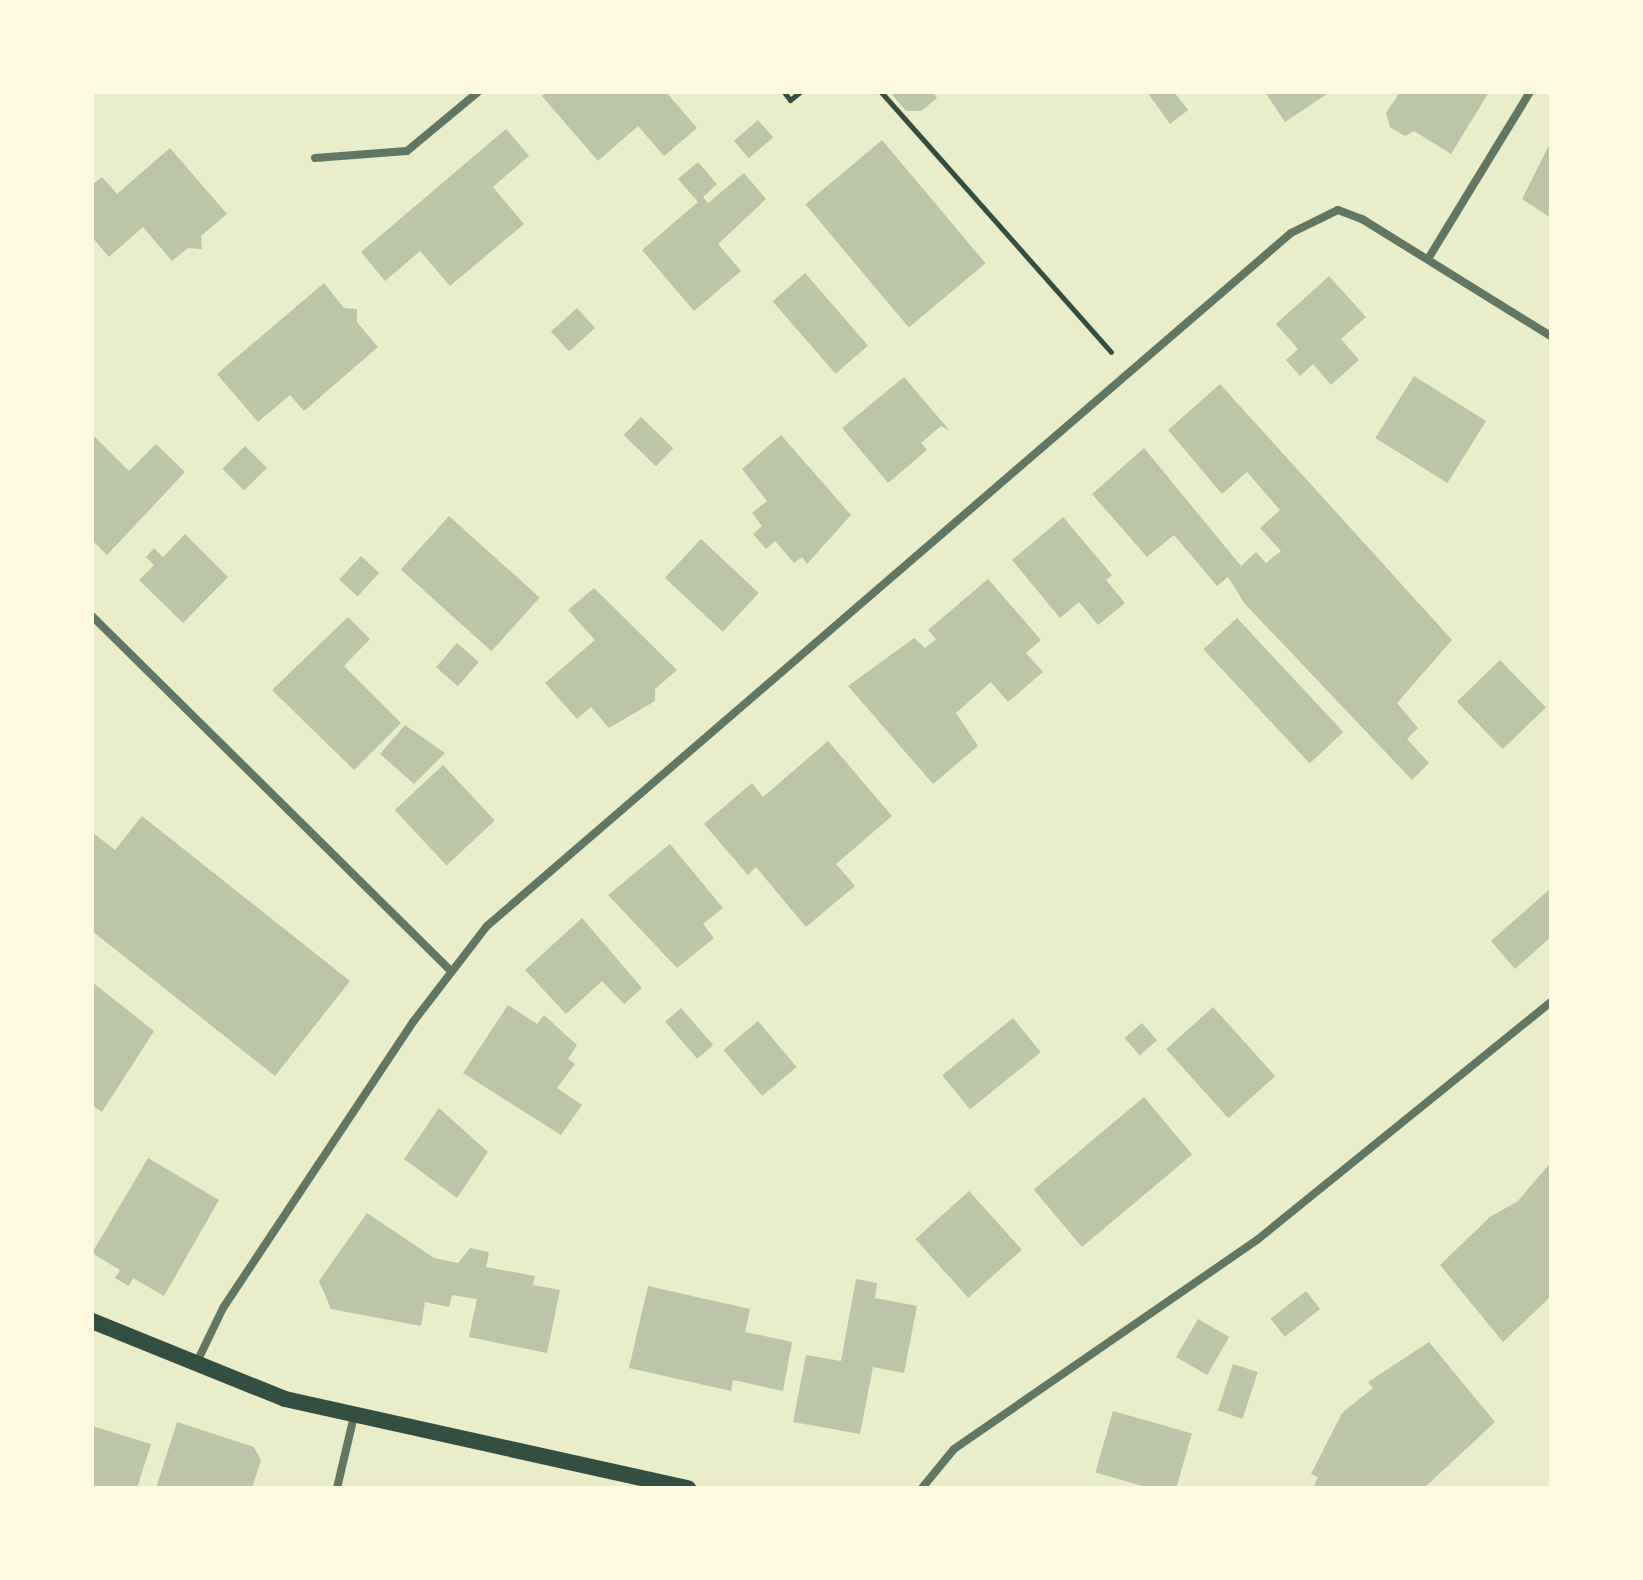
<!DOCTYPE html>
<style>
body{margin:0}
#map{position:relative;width:1643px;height:1580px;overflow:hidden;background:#e9edc9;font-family:Barlow,sans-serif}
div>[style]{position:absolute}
.building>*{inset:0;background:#bcc5a7;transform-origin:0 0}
.path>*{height:5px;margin:-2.5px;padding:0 2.5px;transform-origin:2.5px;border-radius:2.5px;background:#344e41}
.minor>*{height:8px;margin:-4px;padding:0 4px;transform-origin:4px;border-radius:4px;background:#617663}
.secondary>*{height:16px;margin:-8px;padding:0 8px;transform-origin:8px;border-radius:8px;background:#344e41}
span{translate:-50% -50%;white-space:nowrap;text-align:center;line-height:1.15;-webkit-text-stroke:6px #fefae0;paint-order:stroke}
.frame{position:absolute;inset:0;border:94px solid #fefae0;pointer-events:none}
</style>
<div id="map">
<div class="building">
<i style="clip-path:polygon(547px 92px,666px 92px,697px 128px,664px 156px,638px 126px,598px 161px,542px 96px)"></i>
<i style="clip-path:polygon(890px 92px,933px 92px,937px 98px,921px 111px,906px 111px)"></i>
<i style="clip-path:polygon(1147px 92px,1174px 92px,1188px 110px,1170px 124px)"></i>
<i style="clip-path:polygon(1265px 92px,1330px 92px,1285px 122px)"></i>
<i style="clip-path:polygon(1400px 92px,1489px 92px,1451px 154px,1414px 131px,1405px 136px,1390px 127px,1386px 113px)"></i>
<i style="left:758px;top:120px;width:23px;height:32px;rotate:49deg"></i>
<i style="clip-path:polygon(506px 129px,529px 156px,493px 187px,524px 224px,450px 286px,420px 251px,385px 281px,361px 252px)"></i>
<i style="left:882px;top:140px;width:161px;height:100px;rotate:50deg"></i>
<i style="clip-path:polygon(1548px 147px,1551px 148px,1551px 218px,1522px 199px)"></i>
<i style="clip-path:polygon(170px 148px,227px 214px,201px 236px,202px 249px,188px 248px,172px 261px,143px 227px,109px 257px,92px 237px,92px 185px,102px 177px,117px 194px)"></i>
<i style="clip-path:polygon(698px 162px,717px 184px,703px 197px,708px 203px,744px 173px,766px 199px,718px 244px,741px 271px,694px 311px,642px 250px,698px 202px,678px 179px)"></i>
<i style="left:805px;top:273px;width:96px;height:43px;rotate:49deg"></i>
<i style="clip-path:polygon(1329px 276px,1366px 317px,1341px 339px,1359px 360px,1331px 385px,1313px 364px,1300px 376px,1286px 360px,1298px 349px,1276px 324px)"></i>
<i style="clip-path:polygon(324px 283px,344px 308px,357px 309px,357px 322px,378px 347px,304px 411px,290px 395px,258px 422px,217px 374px)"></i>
<i style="left:577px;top:308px;width:27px;height:35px;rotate:48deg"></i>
<i style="left:1414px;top:376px;width:85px;height:73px;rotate:32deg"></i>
<i style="clip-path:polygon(904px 377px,950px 431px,941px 426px,921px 443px,927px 450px,888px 483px,842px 428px)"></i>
<i style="clip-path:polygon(1220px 384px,1452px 640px,1397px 703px,1418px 728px,1407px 739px,1429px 763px,1412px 780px,1245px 604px,1228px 577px,1217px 586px,1174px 535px,1147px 557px,1092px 494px,1144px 448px,1241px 566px,1256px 552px,1266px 563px,1281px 551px,1260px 528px,1280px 510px,1247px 472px,1222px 494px,1168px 430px)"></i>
<i style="left:641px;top:417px;width:45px;height:25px;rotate:44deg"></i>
<i style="clip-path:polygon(92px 434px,129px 471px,156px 444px,185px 472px,107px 555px,92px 540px)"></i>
<i style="clip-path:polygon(781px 435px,851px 515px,807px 564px,802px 557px,794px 563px,775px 541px,766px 549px,753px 534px,762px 526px,752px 513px,767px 501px,742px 469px)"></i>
<i style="left:245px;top:446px;width:31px;height:32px;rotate:45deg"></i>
<i style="left:449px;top:516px;width:122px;height:72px;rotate:42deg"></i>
<i style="clip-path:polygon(1063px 517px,1112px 575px,1106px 580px,1125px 603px,1098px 625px,1079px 602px,1060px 618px,1012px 560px)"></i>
<i style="clip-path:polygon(185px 534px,228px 577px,183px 623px,139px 580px,154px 565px,146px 557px,154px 548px,163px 557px)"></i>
<i style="left:701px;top:539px;width:79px;height:53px;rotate:43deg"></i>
<i style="left:361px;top:556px;width:25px;height:32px;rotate:43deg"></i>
<i style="clip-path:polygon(988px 579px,1041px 640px,1026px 653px,1043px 672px,1008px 702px,991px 682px,956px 713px,978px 746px,933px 784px,848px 686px,914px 638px,925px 648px,936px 639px,928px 630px)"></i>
<i style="clip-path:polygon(594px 588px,677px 670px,655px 689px,655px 701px,609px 728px,591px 707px,577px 719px,545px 683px,595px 640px,568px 610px)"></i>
<i style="clip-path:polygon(348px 617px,370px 639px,344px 666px,401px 723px,354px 770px,272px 690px)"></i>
<i style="left:1237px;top:618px;width:156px;height:46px;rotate:47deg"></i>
<i style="left:457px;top:643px;width:29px;height:32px;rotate:41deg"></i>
<i style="left:1500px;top:660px;width:66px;height:60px;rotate:46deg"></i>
<i style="clip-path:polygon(405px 725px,445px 753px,414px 784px,380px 754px)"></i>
<i style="clip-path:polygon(828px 741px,892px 816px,836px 864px,855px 886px,806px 927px,756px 867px,748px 875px,704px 824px,752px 783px,763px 797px)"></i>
<i style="left:443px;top:765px;width:76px;height:66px;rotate:47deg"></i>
<i style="clip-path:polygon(142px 816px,350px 981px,275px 1076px,92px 931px,92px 832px,115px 850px)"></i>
<i style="clip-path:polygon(670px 844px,723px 908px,703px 924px,714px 938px,677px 968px,608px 895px)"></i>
<i style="clip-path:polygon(1551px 888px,1551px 937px,1515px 969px,1491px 941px)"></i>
<i style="clip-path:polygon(582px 918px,642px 988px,624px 1004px,602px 981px,566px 1014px,525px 970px)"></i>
<i style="clip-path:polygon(92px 982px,154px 1031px,102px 1112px,92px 1105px)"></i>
<i style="clip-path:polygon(508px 1005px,537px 1024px,544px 1015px,577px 1045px,568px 1059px,575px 1064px,557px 1088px,582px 1105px,561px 1135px,463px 1073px)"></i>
<i style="left:1213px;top:1007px;width:93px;height:63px;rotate:48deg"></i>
<i style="left:681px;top:1008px;width:49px;height:21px;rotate:49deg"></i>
<i style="left:1013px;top:1018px;width:44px;height:91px;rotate:51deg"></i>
<i style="left:758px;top:1021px;width:60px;height:45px;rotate:50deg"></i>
<i style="left:1142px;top:1023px;width:23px;height:23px;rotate:49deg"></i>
<i style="left:1144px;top:1097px;width:75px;height:144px;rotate:50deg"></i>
<i style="clip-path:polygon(439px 1108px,488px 1152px,457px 1198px,404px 1159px)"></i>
<i style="clip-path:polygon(148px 1158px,219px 1200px,164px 1296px,133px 1278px,129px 1286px,115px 1278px,120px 1270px,92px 1253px)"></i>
<i style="clip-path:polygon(1551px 1162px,1551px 1296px,1503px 1342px,1440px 1265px,1491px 1216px,1517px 1202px)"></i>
<i style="left:969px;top:1191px;width:79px;height:72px;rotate:48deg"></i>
<i style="clip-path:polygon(367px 1213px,434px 1258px,458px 1263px,470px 1248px,489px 1252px,486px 1267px,535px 1276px,533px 1285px,560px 1290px,547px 1353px,469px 1337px,477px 1299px,452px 1295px,449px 1307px,425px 1302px,421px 1326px,331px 1309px,319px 1281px)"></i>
<i style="clip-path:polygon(856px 1279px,877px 1283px,875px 1298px,917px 1306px,904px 1373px,873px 1367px,860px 1434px,793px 1422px,806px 1355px,841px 1361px)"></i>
<i style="clip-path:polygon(648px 1286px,750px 1309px,745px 1332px,792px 1342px,783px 1391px,733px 1380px,731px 1391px,629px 1368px)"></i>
<i style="left:1306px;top:1291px;width:23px;height:45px;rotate:52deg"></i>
<i style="left:1198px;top:1319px;width:36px;height:44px;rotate:30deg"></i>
<i style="clip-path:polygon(1429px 1342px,1495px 1422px,1424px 1488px,1313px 1488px,1318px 1477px,1311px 1474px,1342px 1413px,1373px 1388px,1368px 1382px)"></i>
<i style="left:1233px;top:1364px;width:26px;height:49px;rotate:18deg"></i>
<i style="left:1113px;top:1411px;width:82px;height:64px;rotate:16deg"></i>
<i style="clip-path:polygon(177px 1422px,254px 1447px,261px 1460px,252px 1488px,156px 1488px)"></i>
<i style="clip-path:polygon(92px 1426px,151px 1444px,137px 1488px,92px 1488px)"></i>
</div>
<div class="path">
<i style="left:784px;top:92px;width:10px;rotate:53deg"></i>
<i style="left:790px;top:100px;width:13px;rotate:-39deg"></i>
<i style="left:881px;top:92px;width:347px;rotate:48.5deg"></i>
</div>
<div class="minor">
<i style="left:315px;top:158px;width:92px;rotate:-4.4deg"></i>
<i style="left:407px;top:151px;width:92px;rotate:-39.7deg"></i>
<i style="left:1428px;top:259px;width:196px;rotate:-58.6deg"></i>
<i style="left:92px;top:616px;width:505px;rotate:44.68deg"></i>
<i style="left:195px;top:1366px;width:64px;rotate:-64.2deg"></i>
<i style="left:223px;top:1308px;width:343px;rotate:-56.4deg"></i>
<i style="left:413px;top:1022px;width:121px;rotate:-52.4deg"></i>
<i style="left:487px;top:926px;width:1061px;rotate:-40.76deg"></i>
<i style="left:1291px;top:233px;width:52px;rotate:-26.1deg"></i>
<i style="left:1338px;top:210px;width:26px;rotate:21deg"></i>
<i style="left:1362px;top:219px;width:222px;rotate:31.8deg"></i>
<i style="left:337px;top:1488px;width:74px;rotate:-76.7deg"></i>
<i style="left:922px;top:1488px;width:50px;rotate:-50.6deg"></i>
<i style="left:954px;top:1449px;width:368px;rotate:-34.6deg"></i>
<i style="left:1257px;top:1240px;width:378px;rotate:-39deg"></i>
</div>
<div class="secondary">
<i style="left:92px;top:1321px;width:208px;rotate:22deg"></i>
<i style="left:285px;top:1399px;width:413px;rotate:12.5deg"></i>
</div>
<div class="frame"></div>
</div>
